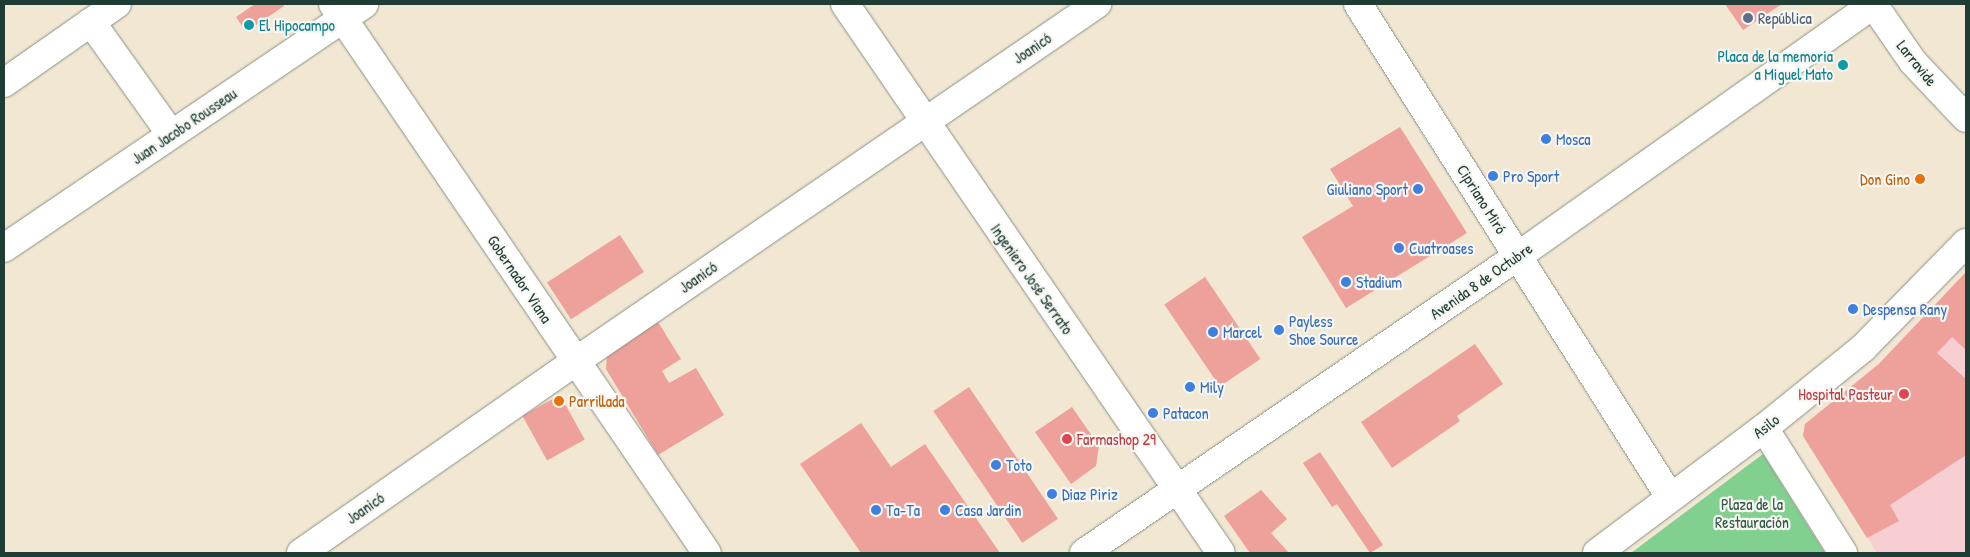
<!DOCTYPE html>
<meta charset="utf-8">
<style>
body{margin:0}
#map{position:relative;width:1970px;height:557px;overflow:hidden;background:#f1e7d2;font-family:"Patrick Hand",sans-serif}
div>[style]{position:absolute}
.built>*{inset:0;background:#f7cfd2}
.green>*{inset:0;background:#82d08f}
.building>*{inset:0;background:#eea09a;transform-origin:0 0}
.roads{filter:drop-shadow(0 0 1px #889283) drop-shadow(0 0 1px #889283)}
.minor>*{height:28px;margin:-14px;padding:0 14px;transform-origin:14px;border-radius:14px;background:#fff}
.major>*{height:28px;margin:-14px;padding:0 14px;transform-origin:14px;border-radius:14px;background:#fff}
.dots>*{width:14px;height:14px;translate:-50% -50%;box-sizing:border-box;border:2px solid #f6f6f2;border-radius:50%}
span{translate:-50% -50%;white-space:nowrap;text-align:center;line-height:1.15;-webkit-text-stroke:4.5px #f6f6f2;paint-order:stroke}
.service-label{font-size:16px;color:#4e5e75}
.left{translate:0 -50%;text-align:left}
.culture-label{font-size:16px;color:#0d838f}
.right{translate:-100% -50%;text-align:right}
.street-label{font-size:16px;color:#1f3d34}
.shop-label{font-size:16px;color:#366cbe}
.food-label{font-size:16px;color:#c56008}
.health-label{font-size:16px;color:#be3a42}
.park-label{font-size:16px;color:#335a46}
.frame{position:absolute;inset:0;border:5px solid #1f3d34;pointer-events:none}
</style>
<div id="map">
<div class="built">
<i style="clip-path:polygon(1966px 272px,1966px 553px,1877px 553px,1803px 436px,1805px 424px,1879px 363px)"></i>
</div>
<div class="green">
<i style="clip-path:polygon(1763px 454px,1825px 553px,1631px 553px)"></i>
</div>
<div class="building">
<i style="clip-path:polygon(255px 4px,282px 4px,284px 6px,246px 32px,236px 17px)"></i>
<i style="clip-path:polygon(1725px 4px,1782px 4px,1743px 30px)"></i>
<i style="clip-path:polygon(1400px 127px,1467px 233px,1346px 308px,1302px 237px,1353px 206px,1330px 169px)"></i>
<i style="left:620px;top:235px;width:44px;height:87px;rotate:57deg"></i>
<i style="clip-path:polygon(1966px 272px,1966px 350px,1952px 337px,1937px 353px,1966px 379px,1966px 455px,1890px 505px,1899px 521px,1867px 538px,1803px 436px,1805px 424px,1879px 364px)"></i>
<i style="left:1205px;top:277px;width:99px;height:49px;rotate:56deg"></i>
<i style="clip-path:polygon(658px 322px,681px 359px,662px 371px,669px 383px,696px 368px,724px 415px,658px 455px,606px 369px,607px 354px)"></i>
<i style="clip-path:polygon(1475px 344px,1503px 384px,1457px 416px,1460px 421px,1392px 468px,1361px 422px)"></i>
<i style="left:969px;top:387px;width:159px;height:43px;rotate:56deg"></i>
<i style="left:560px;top:395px;width:51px;height:43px;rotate:61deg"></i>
<i style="clip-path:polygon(1072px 407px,1099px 446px,1096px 466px,1071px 484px,1035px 432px)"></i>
<i style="clip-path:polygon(861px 423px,891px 467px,925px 444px,1000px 553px,861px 553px,800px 464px)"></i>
<i style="clip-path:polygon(1320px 452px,1383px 545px,1370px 553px,1337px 504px,1332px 507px,1303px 463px)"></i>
<i style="clip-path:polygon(1261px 490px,1287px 519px,1271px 533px,1289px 553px,1250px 553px,1224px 516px)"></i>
</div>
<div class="roads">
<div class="minor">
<i style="left:333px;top:4px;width:664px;rotate:55.74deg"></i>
<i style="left:845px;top:4px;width:665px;rotate:55.59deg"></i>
<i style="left:1358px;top:4px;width:583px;rotate:57.67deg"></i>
<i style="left:1873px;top:4px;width:70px;rotate:55.4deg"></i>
<i style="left:1913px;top:62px;width:77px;rotate:46.6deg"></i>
<i style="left:91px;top:22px;width:138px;rotate:54.5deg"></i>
<i style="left:4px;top:83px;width:138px;rotate:-35deg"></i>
<i style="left:4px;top:248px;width:435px;rotate:-34.1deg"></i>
<i style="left:1764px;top:428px;width:148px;rotate:57.7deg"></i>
<i style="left:301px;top:553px;width:335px;rotate:-34.9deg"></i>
<i style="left:576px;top:361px;width:632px;rotate:-34.42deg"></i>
<i style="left:1597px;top:553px;width:209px;rotate:-36.8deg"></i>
<i style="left:1764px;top:428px;width:127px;rotate:-38.9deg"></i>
<i style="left:1863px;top:348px;width:147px;rotate:-45.6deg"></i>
</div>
<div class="major">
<i style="left:1084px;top:553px;width:526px;rotate:-34.39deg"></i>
<i style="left:1518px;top:256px;width:436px;rotate:-35.3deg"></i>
</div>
</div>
<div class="dots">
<i style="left:1748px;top:18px;background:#5c6f8a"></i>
<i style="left:249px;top:25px;background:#0f9aa8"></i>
<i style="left:1843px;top:65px;background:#0f9aa8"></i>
<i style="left:1546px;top:139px;background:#3f7fe0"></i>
<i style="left:1493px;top:176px;background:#3f7fe0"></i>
<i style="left:1920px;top:179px;background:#e8710a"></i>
<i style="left:1418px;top:189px;background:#3f7fe0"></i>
<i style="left:1399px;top:248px;background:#3f7fe0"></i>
<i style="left:1346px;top:282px;background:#3f7fe0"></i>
<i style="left:1853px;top:309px;background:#3f7fe0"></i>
<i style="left:1279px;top:330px;background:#3f7fe0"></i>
<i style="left:1213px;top:332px;background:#3f7fe0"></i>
<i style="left:1190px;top:387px;background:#3f7fe0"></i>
<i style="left:1904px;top:394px;background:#e0444e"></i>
<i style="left:559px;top:401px;background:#e8710a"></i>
<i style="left:1153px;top:413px;background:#3f7fe0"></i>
<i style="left:1067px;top:439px;background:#e0444e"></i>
<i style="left:996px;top:465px;background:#3f7fe0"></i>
<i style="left:1052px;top:494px;background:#3f7fe0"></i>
<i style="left:876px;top:510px;background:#3f7fe0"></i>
<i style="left:945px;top:510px;background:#3f7fe0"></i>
</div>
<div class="service-label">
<span class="left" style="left:1758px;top:18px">República</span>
</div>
<div class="culture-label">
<span class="left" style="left:259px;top:25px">El Hipocampo</span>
<span class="right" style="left:1833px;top:65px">Placa de la memoria<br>a Miguel Mato</span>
</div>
<div class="street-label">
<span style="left:1032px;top:48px;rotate:-34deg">Joanicó</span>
<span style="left:1917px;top:63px;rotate:51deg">Larravide</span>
<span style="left:184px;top:126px;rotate:-34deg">Juan Jacobo Rousseau</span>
<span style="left:1482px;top:199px;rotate:58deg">Cipriano Miró</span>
<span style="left:698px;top:277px;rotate:-35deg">Joanicó</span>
<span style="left:520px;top:279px;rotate:56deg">Gobernador Viana</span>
<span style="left:1032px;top:279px;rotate:55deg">Ingeniero José Serrato</span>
<span style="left:1481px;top:281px;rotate:-35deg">Avenida 8 de Octubre</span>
<span style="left:1766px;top:426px;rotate:-38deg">Asilo</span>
<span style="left:365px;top:508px;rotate:-35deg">Joanicó</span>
</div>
<div class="shop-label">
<span class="left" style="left:1556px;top:139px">Mosca</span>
<span class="left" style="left:1503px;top:176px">Pro Sport</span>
<span class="right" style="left:1408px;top:189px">Giuliano Sport</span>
<span class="left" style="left:1409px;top:248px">Cuatroases</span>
<span class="left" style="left:1356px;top:282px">Stadium</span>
<span class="left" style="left:1863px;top:309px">Despensa Rany</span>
<span class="left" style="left:1289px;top:330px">Payless<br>Shoe Source</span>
<span class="left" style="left:1223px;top:332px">Marcel</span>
<span class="left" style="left:1200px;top:387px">Mily</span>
<span class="left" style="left:1163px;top:413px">Patacon</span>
<span class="left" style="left:1006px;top:465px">Toto</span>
<span class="left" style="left:1062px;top:494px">Diaz Piriz</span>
<span class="left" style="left:886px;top:510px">Ta-Ta</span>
<span class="left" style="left:955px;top:510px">Casa Jardin</span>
</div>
<div class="food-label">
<span class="right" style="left:1910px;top:179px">Don Gino</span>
<span class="left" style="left:569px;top:401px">Parrillada</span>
</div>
<div class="health-label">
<span class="right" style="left:1893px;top:394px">Hospital Pasteur</span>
<span class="left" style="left:1077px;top:439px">Farmashop 29</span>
</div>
<div class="park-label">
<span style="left:1752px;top:513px">Plaza de la<br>Restauración</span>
</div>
<div class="frame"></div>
</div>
